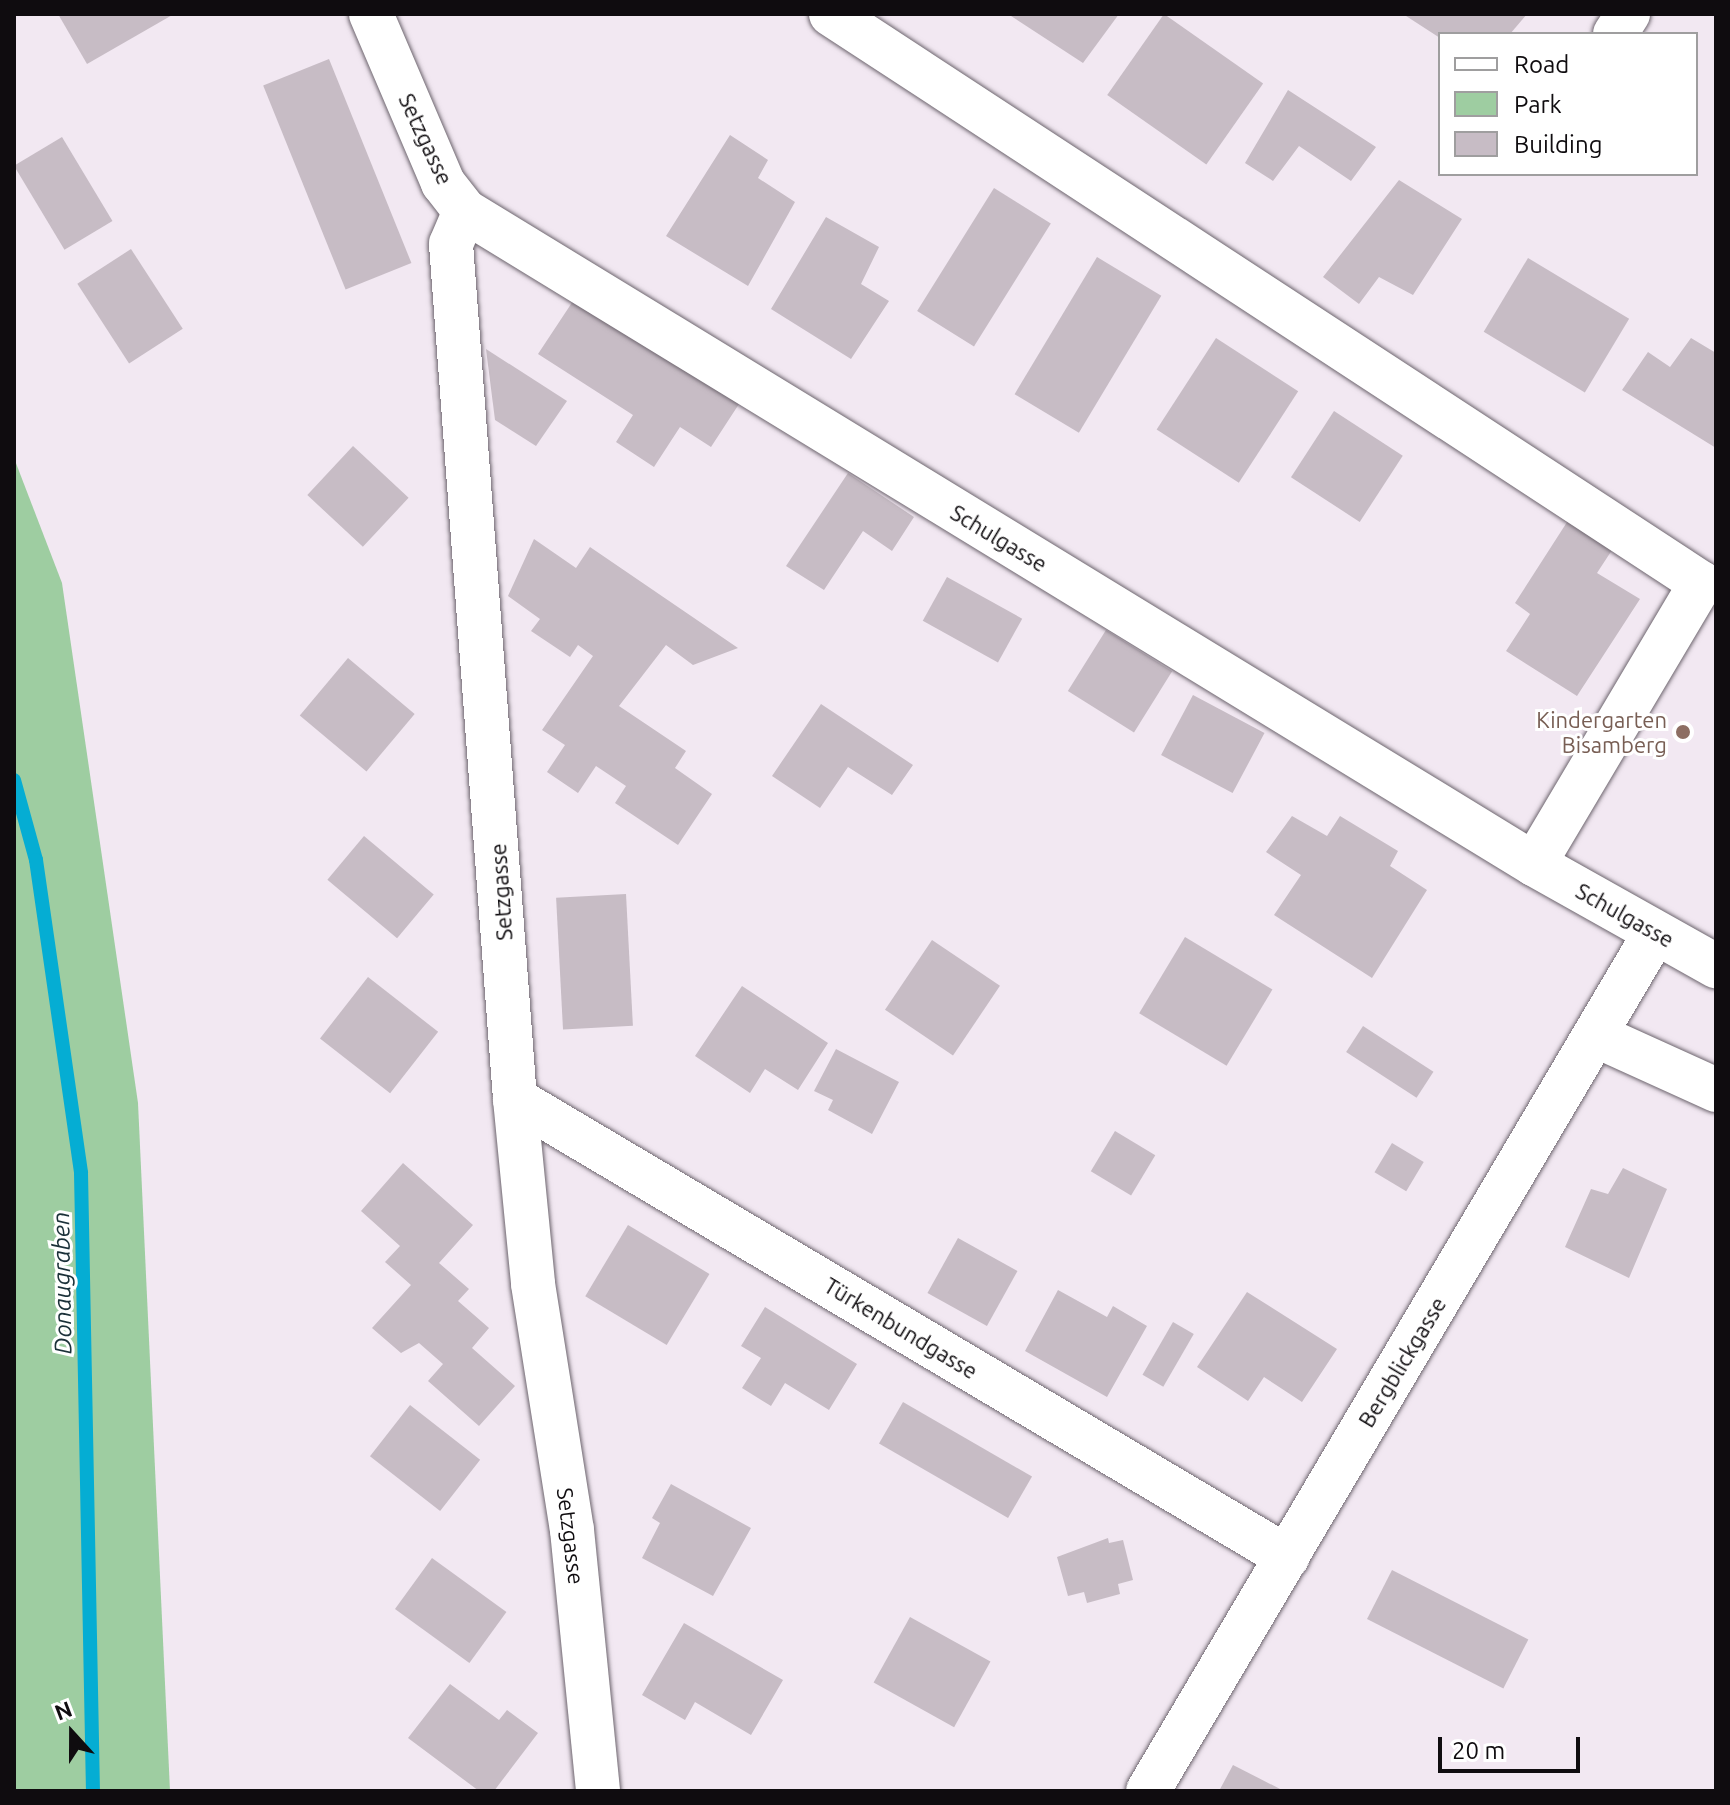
<!DOCTYPE html>
<meta charset="utf-8">
<style>
body{margin:0}
#map{position:relative;width:1730px;height:1805px;overflow:hidden;background:#f2e8f2;font-family:Ubuntu,sans-serif}
div>[style]{position:absolute}
.green>*{inset:0;background:#9ecda1}
.stream>*{height:14px;margin:-7px;padding:0 7px;transform-origin:7px;border-radius:7px;background:#05add3}
.building>*{inset:0;background:#c7bcc5;transform-origin:0 0}
.roads{filter:drop-shadow(0 0 2px #6d656e) drop-shadow(0 0 2px #6d656e)}
.minor>*{height:44px;margin:-22px;padding:0 22px;transform-origin:22px;border-radius:22px;background:#fff}
.dots>*{width:22px;height:22px;translate:-50% -50%;box-sizing:border-box;border:4px solid #fff;border-radius:50%}
span{translate:-50% -50%;white-space:nowrap;text-align:center;line-height:1.15;-webkit-text-stroke:6px #fff;paint-order:stroke}
.street-label{font-size:22px;color:#0f0c0f}
.education-label{font-size:22px;color:#785e54}
.right{translate:-100% -50%;text-align:right}
.water-label{font-size:24px;color:#1b3139;font-style:italic}
.frame{position:absolute;inset:0;border:16px solid #0f0c0f;pointer-events:none}
.legend{position:absolute;left:1438px;top:32px;width:260px;height:144px;box-sizing:border-box;background:#fff;border:2px solid #9f9e9f;margin:0;padding:10px 14px;list-style:none;font-size:24px;color:#0f0c0f}
.legend li{display:flex;align-items:center;gap:16px;height:40px}
.legend b{width:40px;border:2px solid #9f9e9f}
.north{position:absolute;left:32px;top:1693px;width:80px;height:80px;-webkit-text-stroke:6px #fff;paint-order:stroke;rotate:339deg;font-size:22px;font-weight:700;line-height:32px;text-align:center;color:#0f0c0f}
.north::after{content:'';display:block;margin:auto;width:28px;height:36px;background:#0f0c0f;clip-path:polygon(50% 0,100% 100%,50% 72%,0 100%)}
.scale{position:absolute;left:1438px;top:1737px;width:142px;height:36px;box-sizing:border-box;border:4px solid #0f0c0f;border-top:0;padding-left:10px;font-size:24px;line-height:28px;white-space:nowrap;color:#0f0c0f;-webkit-text-stroke:6px #fff;paint-order:stroke}
</style>
<div id="map">
<div class="green">
<i style="clip-path:polygon(14px 458px,62px 583px,138px 1103px,170px 1791px,14px 1791px)"></i>
</div>
<div class="stream">
<i style="left:14px;top:780px;width:83px;rotate:74.6deg"></i>
<i style="left:36px;top:860px;width:316px;rotate:81.8deg"></i>
<i style="left:81px;top:1173px;width:618px;rotate:88.89deg"></i>
</div>
<div class="building">
<i style="clip-path:polygon(58px 14px,174px 14px,87px 64px)"></i>
<i style="clip-path:polygon(1008px 14px,1119px 14px,1083px 63px)"></i>
<i style="left:1164px;top:14px;width:121px;height:99px;rotate:35deg"></i>
<i style="clip-path:polygon(1403px 14px,1527px 14px,1510px 34px,1440px 38px)"></i>
<i style="left:329px;top:59px;width:220px;height:71px;rotate:68deg"></i>
<i style="clip-path:polygon(1288px 90px,1376px 147px,1351px 181px,1299px 146px,1273px 181px,1245px 163px)"></i>
<i style="clip-path:polygon(730px 135px,768px 160px,758px 178px,795px 202px,748px 286px,666px 236px)"></i>
<i style="left:62px;top:137px;width:98px;height:56px;rotate:59deg"></i>
<i style="clip-path:polygon(1399px 180px,1462px 219px,1413px 295px,1379px 277px,1359px 304px,1323px 277px)"></i>
<i style="left:994px;top:188px;width:67px;height:145px;rotate:32deg"></i>
<i style="clip-path:polygon(826px 217px,879px 247px,861px 284px,889px 301px,851px 359px,771px 309px)"></i>
<i style="left:131px;top:249px;width:95px;height:64px;rotate:57deg"></i>
<i style="left:1097px;top:257px;width:75px;height:160px;rotate:31deg"></i>
<i style="left:1528px;top:258px;width:118px;height:86px;rotate:31deg"></i>
<i style="clip-path:polygon(575px 298px,739px 404px,711px 447px,680px 427px,654px 467px,616px 442px,633px 415px,538px 354px)"></i>
<i style="left:1216px;top:338px;width:98px;height:109px;rotate:33deg"></i>
<i style="clip-path:polygon(1691px 338px,1716px 353px,1716px 448px,1622px 390px,1648px 352px,1670px 367px)"></i>
<i style="clip-path:polygon(486px 349px,567px 401px,536px 446px,495px 420px)"></i>
<i style="left:1334px;top:411px;width:82px;height:79px;rotate:33deg"></i>
<i style="left:353px;top:446px;width:76px;height:67px;rotate:43deg"></i>
<i style="clip-path:polygon(848px 473px,914px 517px,892px 551px,863px 531px,824px 590px,786px 566px)"></i>
<i style="clip-path:polygon(1569px 519px,1614px 547px,1597px 573px,1640px 599px,1577px 696px,1506px 651px,1530px 614px,1515px 603px)"></i>
<i style="clip-path:polygon(534px 539px,576px 568px,590px 547px,738px 648px,693px 665px,666px 645px,619px 706px,686px 751px,675px 768px,712px 794px,678px 845px,615px 803px,626px 786px,596px 766px,578px 793px,547px 772px,565px 745px,542px 730px,593px 656px,578px 645px,570px 657px,531px 631px,540px 619px,508px 596px)"></i>
<i style="left:947px;top:577px;width:86px;height:50px;rotate:29deg"></i>
<i style="left:1106px;top:630px;width:78px;height:72px;rotate:32deg"></i>
<i style="left:348px;top:658px;width:87px;height:75px;rotate:40deg"></i>
<i style="left:1193px;top:695px;width:81px;height:68px;rotate:28deg"></i>
<i style="clip-path:polygon(821px 704px,913px 765px,892px 795px,848px 767px,820px 808px,772px 776px)"></i>
<i style="clip-path:polygon(1292px 816px,1327px 836px,1340px 816px,1398px 851px,1390px 866px,1427px 890px,1372px 978px,1274px 915px,1301px 875px,1266px 852px)"></i>
<i style="left:364px;top:836px;width:91px;height:57px;rotate:40deg"></i>
<i style="left:626px;top:894px;width:132px;height:70px;rotate:87deg"></i>
<i style="left:1185px;top:937px;width:102px;height:89px;rotate:31deg"></i>
<i style="left:932px;top:940px;width:82px;height:84px;rotate:34deg"></i>
<i style="left:368px;top:977px;width:89px;height:78px;rotate:38deg"></i>
<i style="clip-path:polygon(742px 986px,828px 1043px,798px 1090px,765px 1069px,750px 1093px,695px 1056px)"></i>
<i style="left:1363px;top:1026px;width:84px;height:31px;rotate:33deg"></i>
<i style="clip-path:polygon(836px 1049px,899px 1082px,872px 1134px,828px 1110px,833px 1100px,814px 1091px)"></i>
<i style="left:1115px;top:1131px;width:47px;height:47px;rotate:31deg"></i>
<i style="left:1392px;top:1143px;width:37px;height:34px;rotate:31deg"></i>
<i style="clip-path:polygon(403px 1163px,473px 1225px,439px 1263px,469px 1289px,458px 1301px,489px 1328px,472px 1348px,515px 1386px,479px 1426px,428px 1381px,443px 1364px,419px 1343px,401px 1353px,372px 1328px,411px 1285px,385px 1262px,400px 1246px,361px 1211px)"></i>
<i style="clip-path:polygon(1623px 1168px,1667px 1189px,1629px 1278px,1565px 1247px,1591px 1189px,1608px 1194px)"></i>
<i style="left:628px;top:1225px;width:95px;height:83px;rotate:31deg"></i>
<i style="left:958px;top:1238px;width:68px;height:63px;rotate:29deg"></i>
<i style="clip-path:polygon(1058px 1290px,1107px 1317px,1113px 1306px,1147px 1326px,1107px 1397px,1025px 1351px)"></i>
<i style="clip-path:polygon(1247px 1292px,1337px 1349px,1302px 1402px,1264px 1377px,1248px 1401px,1197px 1367px)"></i>
<i style="clip-path:polygon(765px 1307px,857px 1364px,829px 1410px,785px 1383px,771px 1406px,742px 1388px,761px 1358px,741px 1346px)"></i>
<i style="left:1173px;top:1322px;width:24px;height:61px;rotate:30deg"></i>
<i style="left:903px;top:1402px;width:149px;height:48px;rotate:30deg"></i>
<i style="left:410px;top:1405px;width:89px;height:65px;rotate:38deg"></i>
<i style="clip-path:polygon(671px 1484px,751px 1528px,713px 1596px,642px 1558px,660px 1523px,652px 1518px)"></i>
<i style="clip-path:polygon(1108px 1538px,1109px 1543px,1123px 1540px,1133px 1580px,1118px 1584px,1120px 1594px,1087px 1603px,1084px 1592px,1068px 1596px,1057px 1557px)"></i>
<i style="left:432px;top:1558px;width:92px;height:63px;rotate:36deg"></i>
<i style="left:1392px;top:1570px;width:153px;height:55px;rotate:27deg"></i>
<i style="left:910px;top:1617px;width:92px;height:75px;rotate:29deg"></i>
<i style="clip-path:polygon(684px 1623px,783px 1680px,751px 1735px,695px 1702px,685px 1720px,642px 1695px)"></i>
<i style="clip-path:polygon(450px 1684px,499px 1720px,507px 1710px,538px 1733px,494px 1791px,479px 1791px,408px 1738px)"></i>
<i style="clip-path:polygon(1233px 1765px,1284px 1791px,1219px 1791px)"></i>
</div>
<div class="roads">
<div class="minor">
<i style="left:371px;top:14px;width:184px;rotate:66.9deg"></i>
<i style="left:443px;top:183px;width:36px;rotate:52deg"></i>
<i style="left:465px;top:211px;width:1253px;rotate:31.42deg"></i>
<i style="left:1534px;top:864px;width:209px;rotate:29.3deg"></i>
<i style="left:831px;top:14px;width:1040px;rotate:33.19deg"></i>
<i style="left:1701px;top:583px;width:327px;rotate:120.7deg"></i>
<i style="left:1615px;top:34px;width:24px;rotate:-57deg"></i>
<i style="left:465px;top:211px;width:36px;rotate:113deg"></i>
<i style="left:451px;top:244px;width:857px;rotate:85.72deg"></i>
<i style="left:515px;top:1099px;width:186px;rotate:84.4deg"></i>
<i style="left:533px;top:1284px;width:249px;rotate:81deg"></i>
<i style="left:572px;top:1530px;width:262px;rotate:84.3deg"></i>
<i style="left:1595px;top:1035px;width:133px;rotate:24.4deg"></i>
<i style="left:515px;top:1099px;width:898px;rotate:30.68deg"></i>
<i style="left:1148px;top:1791px;width:997px;rotate:-59.42deg"></i>
</div>
</div>
<div class="dots">
<i style="left:1683px;top:732px;background:#8d6e63"></i>
</div>
<div class="street-label">
<span style="left:426px;top:139px;rotate:65deg">Setzgasse</span>
<span style="left:999px;top:538px;rotate:31deg">Schulgasse</span>
<span style="left:501px;top:892px;rotate:-94deg">Setzgasse</span>
<span style="left:1625px;top:915px;rotate:29deg">Schulgasse</span>
<span style="left:901px;top:1328px;rotate:31deg">Türkenbundgasse</span>
<span style="left:1402px;top:1362px;rotate:-59deg">Bergblickgasse</span>
<span style="left:571px;top:1536px;rotate:83deg">Setzgasse</span>
</div>
<div class="education-label">
<span class="right" style="left:1667px;top:732px">Kindergarten<br>Bisamberg</span>
</div>
<div class="water-label">
<span style="left:62px;top:1283px;rotate:-91deg">Donaugraben</span>
</div>
<div class="frame"></div>
<ul class="legend">
<li><b style="height:10px;background:#fff"></b>Road</li>
<li><b style="height:22px;background:#9ecda1"></b>Park</li>
<li><b style="height:22px;background:#c7bcc5"></b>Building</li>
</ul>
<div class="north">N</div>
<div class="scale">20 m</div>
</div>
